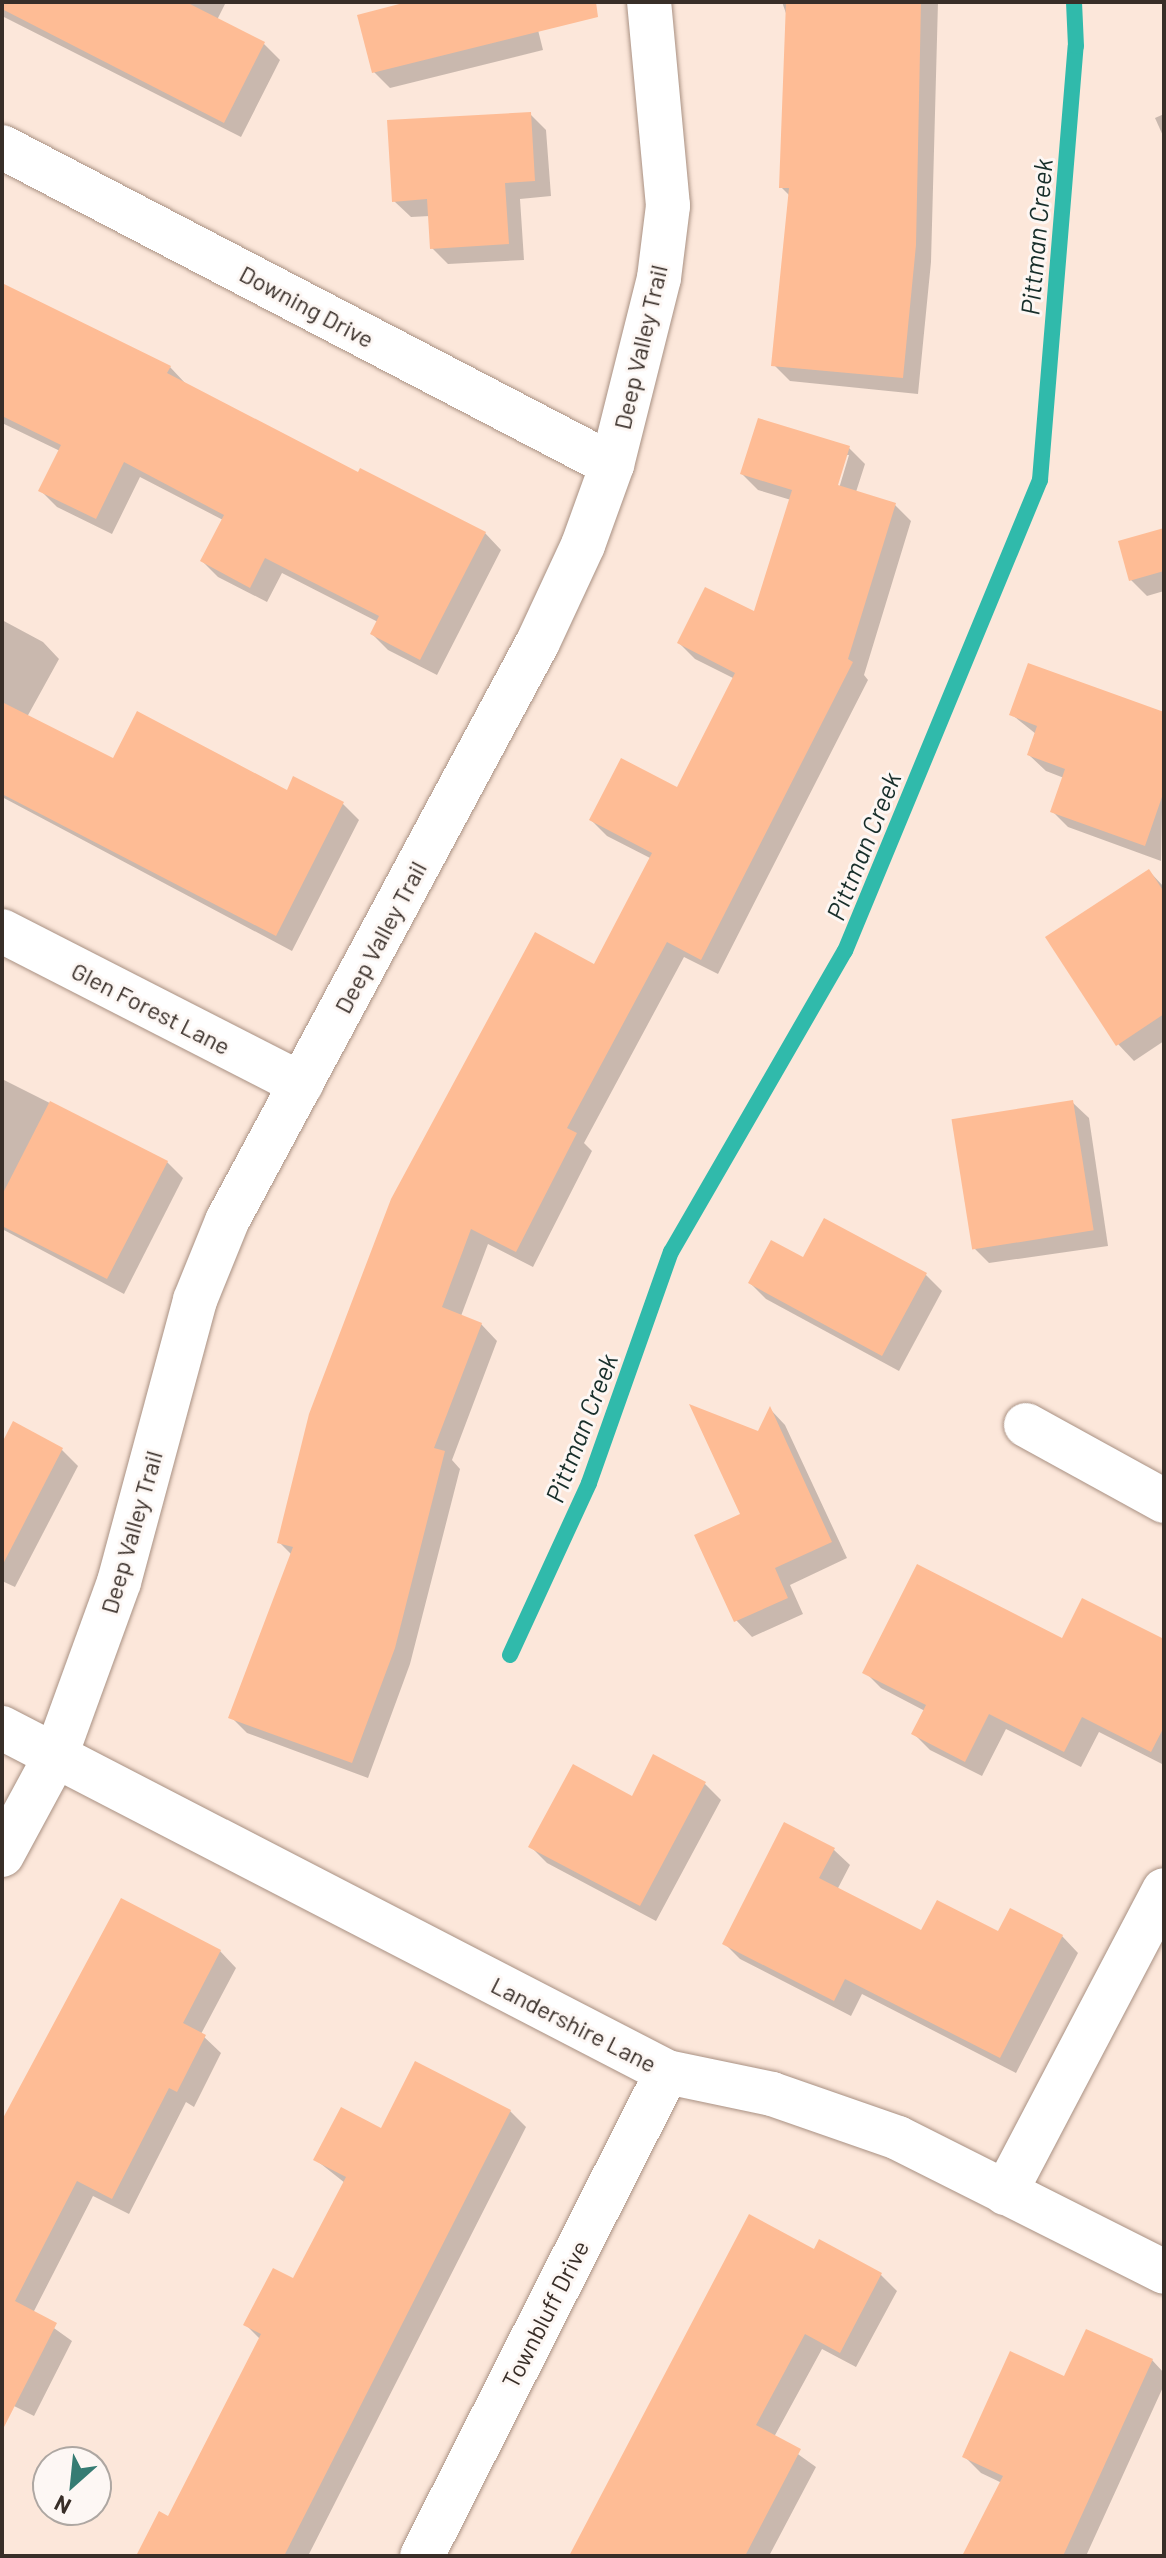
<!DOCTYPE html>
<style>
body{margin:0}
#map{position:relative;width:1166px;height:2558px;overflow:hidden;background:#fce7da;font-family:Barlow,sans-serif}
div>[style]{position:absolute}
.shadow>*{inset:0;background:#0003}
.stream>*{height:16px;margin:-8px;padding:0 8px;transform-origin:8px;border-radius:8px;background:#30baab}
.building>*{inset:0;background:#febc95;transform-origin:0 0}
.roads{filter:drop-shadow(0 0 2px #a99183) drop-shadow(0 0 2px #a99183)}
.minor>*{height:44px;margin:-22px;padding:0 22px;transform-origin:22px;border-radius:22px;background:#fff}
span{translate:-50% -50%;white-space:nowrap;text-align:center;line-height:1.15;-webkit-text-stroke:6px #fdf7f4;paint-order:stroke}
.street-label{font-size:24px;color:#382e28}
.water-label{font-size:26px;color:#172e2a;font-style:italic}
.frame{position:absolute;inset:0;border:4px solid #382e28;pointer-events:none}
.north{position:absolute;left:32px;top:2446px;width:80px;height:80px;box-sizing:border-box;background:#fdf7f4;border:2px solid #aea7a2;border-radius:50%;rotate:207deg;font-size:22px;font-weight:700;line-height:32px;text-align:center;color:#382e28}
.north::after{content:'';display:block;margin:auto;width:28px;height:36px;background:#367c73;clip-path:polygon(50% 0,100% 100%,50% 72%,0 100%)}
</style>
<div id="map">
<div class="shadow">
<i style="clip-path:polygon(2px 2px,226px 2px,217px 20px,264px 44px,280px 60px,241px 137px,2px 16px)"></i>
<i style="clip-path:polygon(415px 2px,531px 2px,543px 50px,390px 88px,374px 72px)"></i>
<i style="clip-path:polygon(782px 2px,938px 2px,931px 262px,918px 394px,790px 381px,774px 365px,790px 196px,781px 187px,788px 19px)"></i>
<i style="clip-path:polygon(530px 114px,546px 130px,551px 196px,520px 199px,524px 260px,448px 264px,432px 248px,430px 216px,411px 217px,394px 201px)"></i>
<i style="clip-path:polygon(1164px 114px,1164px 138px,1155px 118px)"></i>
<i style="clip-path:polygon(2px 284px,170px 367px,186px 384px,359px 474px,485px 533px,501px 550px,437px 675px,388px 650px,372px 634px,378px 622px,282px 573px,267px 602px,218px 577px,202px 561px,223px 520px,140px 477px,112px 534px,57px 507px,41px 491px,60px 451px,2px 423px)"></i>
<i style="clip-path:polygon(evenodd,849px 448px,865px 464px,856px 492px,895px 505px,911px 521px,864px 675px,868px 680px,718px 974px,684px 957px,584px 1143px,592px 1151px,533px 1267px,488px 1244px,461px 1316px,481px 1324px,497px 1341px,452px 1460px,460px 1469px,410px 1664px,368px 1778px,247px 1733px,231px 1717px,292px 1555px,279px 1542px,652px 859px,607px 836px,591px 820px,678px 790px,735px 679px,695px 659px,679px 643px,755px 614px,791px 500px,758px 490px,742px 474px,849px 448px,845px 455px,849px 455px,837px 495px,833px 494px,845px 455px)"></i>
<i style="clip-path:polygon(1164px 530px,1164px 591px,1147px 596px,1131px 580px)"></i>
<i style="clip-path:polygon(2px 620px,43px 642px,59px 659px,27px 717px,114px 761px,343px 804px,359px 820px,292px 951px,2px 797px)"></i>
<i style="clip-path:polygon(1011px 714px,1164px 714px,1161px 861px,1068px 827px,1052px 811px,1064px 778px,1046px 771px,1029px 755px,1036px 734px)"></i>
<i style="clip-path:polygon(1149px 871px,1164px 887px,1164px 1041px,1134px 1061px,1118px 1044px)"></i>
<i style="clip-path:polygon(2px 1079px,167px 1162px,183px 1178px,124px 1294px,2px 1229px)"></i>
<i style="clip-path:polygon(1072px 1102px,1089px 1118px,1108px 1246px,989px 1263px,973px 1247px)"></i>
<i style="clip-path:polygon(804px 1260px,926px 1275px,942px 1291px,899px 1371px,766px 1299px,750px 1283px)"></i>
<i style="clip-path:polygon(770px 1409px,785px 1425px,847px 1558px,790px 1585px,803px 1614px,752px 1637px,736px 1620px,743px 1515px)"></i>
<i style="clip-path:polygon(2px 1447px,62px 1450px,78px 1466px,15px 1587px,2px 1581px)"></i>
<i style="clip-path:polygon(1063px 1640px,1164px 1641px,1164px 1765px,1099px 1732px,1081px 1767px,1006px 1729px,982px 1776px,930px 1750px,914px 1734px,925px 1711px,881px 1688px,865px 1672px)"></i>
<i style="clip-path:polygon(654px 1757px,705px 1784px,721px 1800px,656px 1921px,547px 1863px,531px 1847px,632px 1798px)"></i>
<i style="clip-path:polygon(833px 1849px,850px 1865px,837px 1890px,922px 1933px,1062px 1936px,1078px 1953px,1016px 2073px,862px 1994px,851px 2016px,740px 1959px,724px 1943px)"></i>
<i style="clip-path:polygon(220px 1951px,236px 1968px,201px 2034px,221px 2053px,194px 2107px,186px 2102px,129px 2214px,93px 2196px,33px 2313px,72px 2341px,34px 2416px,2px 2400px,2px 2126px)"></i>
<i style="clip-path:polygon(510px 2111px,526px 2127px,308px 2556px,139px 2556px,169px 2519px,261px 2340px,245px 2324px,294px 2281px,345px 2183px,316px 2160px,382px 2130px)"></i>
<i style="clip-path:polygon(820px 2242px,881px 2275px,897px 2291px,856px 2367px,822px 2349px,774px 2437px,816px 2467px,769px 2556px,571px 2556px)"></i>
<i style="clip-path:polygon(1152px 2360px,1164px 2373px,1164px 2385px,1086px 2556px,965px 2556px,1002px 2483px,981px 2473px,965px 2457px,1065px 2379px)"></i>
</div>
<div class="stream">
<i style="left:510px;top:1655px;width:189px;rotate:-65.3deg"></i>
<i style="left:589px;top:1483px;width:245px;rotate:-70.5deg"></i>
<i style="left:671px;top:1252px;width:348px;rotate:-60deg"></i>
<i style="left:845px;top:951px;width:510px;rotate:-67.51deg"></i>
<i style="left:1040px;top:480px;width:435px;rotate:-85.3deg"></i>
<i style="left:1076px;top:46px;width:44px;rotate:-92.6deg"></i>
</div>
<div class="building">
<i style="clip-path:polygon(2px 2px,186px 2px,265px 42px,224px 123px,2px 9px)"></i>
<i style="clip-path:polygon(407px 2px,596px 2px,598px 17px,372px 73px,357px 15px)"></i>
<i style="clip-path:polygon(786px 2px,921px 2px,916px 245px,903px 378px,771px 366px,789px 188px,779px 188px)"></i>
<i style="clip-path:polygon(531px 112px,535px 181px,505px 183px,509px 244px,430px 249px,427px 199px,392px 202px,387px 120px)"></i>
<i style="clip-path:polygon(2px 283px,171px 366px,167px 373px,358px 472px,360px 468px,486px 532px,420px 660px,370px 634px,379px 616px,265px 558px,250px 588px,200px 561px,224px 515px,124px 462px,96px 519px,38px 491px,61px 445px,2px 416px)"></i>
<i style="clip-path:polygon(758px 418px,850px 446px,838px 485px,896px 503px,848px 659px,853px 662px,701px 960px,667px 942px,567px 1128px,577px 1133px,516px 1252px,471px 1229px,442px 1307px,482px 1323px,434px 1448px,445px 1451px,395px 1648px,352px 1763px,228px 1718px,293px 1547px,277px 1543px,309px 1414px,391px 1199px,535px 932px,594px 964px,652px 853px,589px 820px,621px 758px,677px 787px,735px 673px,677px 643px,705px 587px,754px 611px,792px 490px,740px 474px)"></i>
<i style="clip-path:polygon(1164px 528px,1164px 571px,1129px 581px,1118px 541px)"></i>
<i style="clip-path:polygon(1028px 663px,1164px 712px,1164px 791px,1145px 846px,1050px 812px,1065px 769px,1027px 755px,1037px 726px,1009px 715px)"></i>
<i style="clip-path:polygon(2px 702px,113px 758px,137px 711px,287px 790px,293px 776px,344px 802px,276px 936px,2px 794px)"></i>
<i style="clip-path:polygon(1149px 869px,1164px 892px,1164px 1014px,1116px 1046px,1045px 937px)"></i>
<i style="left:1073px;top:1100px;width:132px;height:123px;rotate:81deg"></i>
<i style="clip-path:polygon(50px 1101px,168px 1161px,107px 1279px,2px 1226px,2px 1195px)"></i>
<i style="clip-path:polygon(824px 1218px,927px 1273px,882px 1356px,748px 1283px,771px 1240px,803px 1257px)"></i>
<i style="clip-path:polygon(689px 1404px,758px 1431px,770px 1406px,832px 1542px,775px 1568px,788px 1598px,734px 1622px,694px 1535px,740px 1514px)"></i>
<i style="clip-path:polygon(13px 1421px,63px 1448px,2px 1566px,2px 1443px)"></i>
<i style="clip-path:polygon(917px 1564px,1062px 1638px,1082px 1598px,1164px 1639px,1164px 1727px,1151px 1752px,1082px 1717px,1064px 1752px,989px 1714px,965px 1762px,911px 1734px,926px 1705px,862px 1673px)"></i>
<i style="clip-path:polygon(653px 1754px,706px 1782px,640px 1906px,528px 1847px,573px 1764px,632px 1796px)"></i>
<i style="clip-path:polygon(784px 1822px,835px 1848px,819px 1878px,921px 1930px,937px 1900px,998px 1931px,1010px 1908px,1063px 1935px,1000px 2058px,845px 1979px,834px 2001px,722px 1944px)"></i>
<i style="clip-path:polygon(121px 1898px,221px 1950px,183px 2023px,206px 2035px,177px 2092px,169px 2088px,112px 2199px,77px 2181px,15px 2301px,57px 2323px,2px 2431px,2px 2120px)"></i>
<i style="clip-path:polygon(415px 2061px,511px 2110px,284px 2556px,136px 2556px,159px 2511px,168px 2516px,261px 2334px,243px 2325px,273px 2268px,293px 2278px,346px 2177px,313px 2160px,341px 2107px,381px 2128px)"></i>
<i style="clip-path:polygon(749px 2214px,814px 2249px,819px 2239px,882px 2273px,840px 2353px,805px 2334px,756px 2425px,801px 2449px,745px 2556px,569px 2556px)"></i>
<i style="clip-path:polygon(1086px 2329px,1153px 2359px,1063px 2556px,962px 2556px,1003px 2476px,962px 2457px,1010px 2351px,1064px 2376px)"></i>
</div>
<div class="roads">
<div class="minor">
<i style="left:2px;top:147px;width:688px;rotate:27.53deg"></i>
<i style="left:2px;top:931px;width:336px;rotate:27.1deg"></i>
<i style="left:1026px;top:1425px;width:158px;rotate:28.8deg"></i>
<i style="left:2px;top:1728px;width:749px;rotate:27.35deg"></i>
<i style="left:667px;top:2072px;width:107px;rotate:11.8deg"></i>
<i style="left:772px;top:2094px;width:133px;rotate:19.2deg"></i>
<i style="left:898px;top:2138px;width:298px;rotate:26.7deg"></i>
<i style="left:2px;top:1855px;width:114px;rotate:-61.6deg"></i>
<i style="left:56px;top:1755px;width:184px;rotate:-70deg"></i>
<i style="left:119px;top:1582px;width:292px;rotate:-74.9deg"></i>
<i style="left:195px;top:1300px;width:85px;rotate:-67.9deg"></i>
<i style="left:227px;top:1221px;width:657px;rotate:-61.76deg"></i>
<i style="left:538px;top:642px;width:107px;rotate:-65.1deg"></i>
<i style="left:583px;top:545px;width:85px;rotate:-70.1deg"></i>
<i style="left:612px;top:465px;width:193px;rotate:-75.9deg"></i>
<i style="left:659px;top:278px;width:73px;rotate:-82.9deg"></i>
<i style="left:668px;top:206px;width:205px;rotate:-95.3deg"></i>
<i style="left:1005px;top:2193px;width:342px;rotate:-62.3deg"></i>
<i style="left:422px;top:2556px;width:542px;rotate:-63.15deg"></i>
</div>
</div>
<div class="street-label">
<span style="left:307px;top:306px;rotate:28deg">Downing Drive</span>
<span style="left:640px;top:347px;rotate:-77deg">Deep Valley Trail</span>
<span style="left:380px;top:937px;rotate:-62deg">Deep Valley Trail</span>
<span style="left:151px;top:1008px;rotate:27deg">Glen Forest Lane</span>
<span style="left:131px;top:1532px;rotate:-74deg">Deep Valley Trail</span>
<span style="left:574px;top:2024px;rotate:27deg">Landershire Lane</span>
<span style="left:545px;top:2314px;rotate:-63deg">Townbluff Drive</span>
</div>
<div class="water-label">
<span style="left:1036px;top:237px;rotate:-85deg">Pittman Creek</span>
<span style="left:863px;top:846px;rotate:-68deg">Pittman Creek</span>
<span style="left:581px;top:1428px;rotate:-69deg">Pittman Creek</span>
</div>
<div class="frame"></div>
<div class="north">N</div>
</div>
